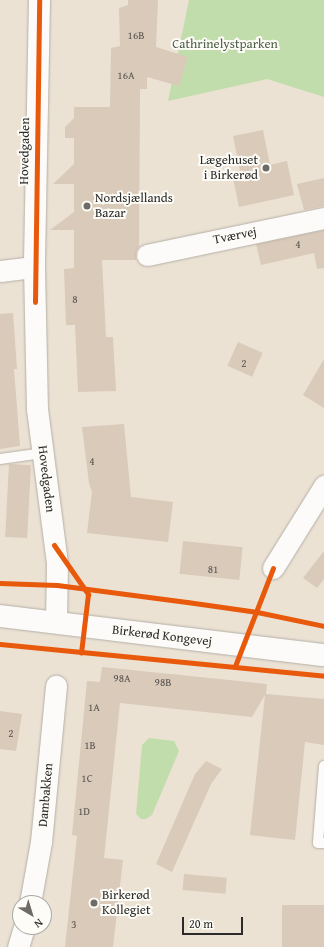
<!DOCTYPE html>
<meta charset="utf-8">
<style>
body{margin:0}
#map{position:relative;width:324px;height:947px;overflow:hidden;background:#ebe2d4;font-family:"Gentium Book Plus",serif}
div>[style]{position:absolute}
.green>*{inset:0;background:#c2ddac}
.building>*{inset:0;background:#d9caba;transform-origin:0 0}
.roads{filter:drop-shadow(0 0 1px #b5afa6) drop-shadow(0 0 1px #b5afa6)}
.lane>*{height:10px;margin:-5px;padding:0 5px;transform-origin:5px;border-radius:5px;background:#fcfbf9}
.street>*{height:21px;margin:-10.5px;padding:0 10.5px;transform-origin:10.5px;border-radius:10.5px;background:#fcfbf9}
.secondary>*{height:22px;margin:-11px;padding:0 11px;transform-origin:11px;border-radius:11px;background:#fcfbf9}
.cycleway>*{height:5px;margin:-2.5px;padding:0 2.5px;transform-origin:2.5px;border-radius:2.5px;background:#e8590c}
.dots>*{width:11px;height:11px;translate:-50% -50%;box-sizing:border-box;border:2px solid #fdfcf7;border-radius:50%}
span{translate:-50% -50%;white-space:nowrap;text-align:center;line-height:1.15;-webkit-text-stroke:4px #fdfcf7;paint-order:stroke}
.number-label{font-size:11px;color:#56534f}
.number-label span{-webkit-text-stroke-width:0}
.park-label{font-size:13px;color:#4e5f48}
.street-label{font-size:13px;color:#2b2b2b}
.poi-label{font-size:13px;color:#2b2b2b}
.right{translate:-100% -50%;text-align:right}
.left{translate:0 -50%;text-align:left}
.north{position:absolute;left:12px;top:895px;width:40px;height:40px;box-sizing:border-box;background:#fdfcf7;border:1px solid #a9a8a5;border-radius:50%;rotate:142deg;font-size:11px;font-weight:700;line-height:16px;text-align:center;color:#2b2b2b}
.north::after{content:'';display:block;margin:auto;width:14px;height:18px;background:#6e6b66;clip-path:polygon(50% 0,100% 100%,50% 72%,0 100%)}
.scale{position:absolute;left:182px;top:917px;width:61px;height:18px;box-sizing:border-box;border:2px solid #2b2b2b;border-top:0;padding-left:5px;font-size:12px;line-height:14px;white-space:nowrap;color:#2b2b2b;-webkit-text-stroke:3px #fdfcf7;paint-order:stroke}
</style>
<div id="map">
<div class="green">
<i style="clip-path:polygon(189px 0,324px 0,324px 97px,267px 79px,168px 101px)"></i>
<i style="clip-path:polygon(149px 738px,174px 741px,179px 751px,152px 815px,146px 819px,141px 819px,136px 814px,142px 745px)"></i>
</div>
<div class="building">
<i style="clip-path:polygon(128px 0,158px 0,156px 47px,188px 57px,179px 86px,147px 77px,147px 89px,140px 89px,139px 246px,136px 252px,136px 260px,102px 260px,106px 337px,113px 337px,116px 391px,78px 392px,75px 325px,66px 325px,64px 269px,74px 268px,74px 230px,50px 230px,74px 212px,74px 184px,53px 184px,74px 164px,74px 138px,65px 138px,65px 127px,74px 118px,74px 107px,110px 107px,111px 48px,120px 46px,119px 8px,128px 5px)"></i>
<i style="clip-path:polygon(263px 130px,270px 165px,287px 161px,294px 195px,239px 207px,232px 173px,240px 171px,233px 136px)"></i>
<i style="clip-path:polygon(324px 178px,324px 206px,304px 210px,297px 184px)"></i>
<i style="clip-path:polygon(324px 230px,324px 268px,317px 269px,314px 253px,261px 265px,256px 244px)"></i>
<i style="clip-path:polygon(13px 313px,17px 369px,14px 369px,20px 446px,0 449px,0 314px)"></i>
<i style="left:238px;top:342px;width:27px;height:26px;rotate:24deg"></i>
<i style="clip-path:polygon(324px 359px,324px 408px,303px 395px)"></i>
<i style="clip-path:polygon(124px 424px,131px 497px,173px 502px,168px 542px,87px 533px,92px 492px,89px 483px,82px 427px)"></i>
<i style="left:9px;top:464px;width:22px;height:73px;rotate:3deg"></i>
<i style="left:183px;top:541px;width:60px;height:33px;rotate:6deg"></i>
<i style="clip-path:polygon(324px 551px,324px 579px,317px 588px,303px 578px)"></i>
<i style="clip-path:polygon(102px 667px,267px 684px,266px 694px,324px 699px,324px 745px,305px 742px,295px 840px,250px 835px,265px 695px,252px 717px,120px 703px,104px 858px,123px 860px,113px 947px,65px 947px,77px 836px,72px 835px,87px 681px,100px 682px)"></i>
<i style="clip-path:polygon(0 711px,22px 714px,16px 751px,0 749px)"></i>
<i style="clip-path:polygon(206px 761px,222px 769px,211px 784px,172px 872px,156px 864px,195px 774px)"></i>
<i style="left:184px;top:874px;width:43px;height:16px;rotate:5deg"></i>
<i style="left:324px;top:905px;width:42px;height:42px;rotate:90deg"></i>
</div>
<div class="roads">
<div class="lane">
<i style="left:0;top:459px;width:43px;rotate:-7.9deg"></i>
<i style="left:324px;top:766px;width:77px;rotate:94.5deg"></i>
<i style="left:318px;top:843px;width:6px"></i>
</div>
<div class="street">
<i style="left:39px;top:0;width:267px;rotate:91.1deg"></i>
<i style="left:34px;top:267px;width:142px;rotate:88.8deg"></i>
<i style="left:37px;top:409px;width:156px;rotate:82.6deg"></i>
<i style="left:57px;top:564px;width:58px;rotate:91deg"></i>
<i style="left:147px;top:255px;width:181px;rotate:-11.8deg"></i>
<i style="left:0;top:271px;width:34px;rotate:-7deg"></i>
<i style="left:273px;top:568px;width:97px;rotate:-58.1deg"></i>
<i style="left:30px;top:903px;width:62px;rotate:-79.8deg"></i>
<i style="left:41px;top:842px;width:157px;rotate:-84.5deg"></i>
<i style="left:18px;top:947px;width:21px;rotate:-73deg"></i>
</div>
<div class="secondary">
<i style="left:0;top:616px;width:326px;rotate:6.9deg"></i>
</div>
</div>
<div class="cycleway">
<i style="left:35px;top:302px;width:302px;rotate:-89.2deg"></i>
<i style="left:54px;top:545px;width:60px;rotate:55.2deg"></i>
<i style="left:88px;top:594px;width:59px;rotate:96.8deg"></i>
<i style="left:0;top:583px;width:57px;rotate:2deg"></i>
<i style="left:57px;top:585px;width:131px;rotate:7.5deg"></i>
<i style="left:187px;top:602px;width:71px;rotate:8.1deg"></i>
<i style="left:257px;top:612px;width:68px;rotate:11.8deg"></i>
<i style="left:0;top:644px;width:326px;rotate:5.6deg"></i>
<i style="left:235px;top:666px;width:105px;rotate:-68.8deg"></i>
</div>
<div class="dots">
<i style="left:266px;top:168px;background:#6e6b66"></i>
<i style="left:87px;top:206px;background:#6e6b66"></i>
<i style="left:94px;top:903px;background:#6e6b66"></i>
</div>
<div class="number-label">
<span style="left:136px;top:35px">16B</span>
<span style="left:126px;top:75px">16A</span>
<span style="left:298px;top:244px">4</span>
<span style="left:75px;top:299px">8</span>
<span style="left:244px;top:363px">2</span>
<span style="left:92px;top:461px">4</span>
<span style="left:213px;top:569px">81</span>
<span style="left:122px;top:678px">98A</span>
<span style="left:163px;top:682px">98B</span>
<span style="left:94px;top:707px">1A</span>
<span style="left:11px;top:733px">2</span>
<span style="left:90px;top:745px">1B</span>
<span style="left:87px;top:778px">1C</span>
<span style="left:84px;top:811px">1D</span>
<span style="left:74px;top:924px">3</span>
</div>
<div class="park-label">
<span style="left:225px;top:44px">Cathrinelystparken</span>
</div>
<div class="street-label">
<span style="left:25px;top:151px;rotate:-89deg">Hovedgaden</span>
<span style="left:235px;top:236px;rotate:-11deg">Tværvej</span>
<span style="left:46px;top:479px;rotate:83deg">Hovedgaden</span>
<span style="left:162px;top:636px;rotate:7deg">Birkerød Kongevej</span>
<span style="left:46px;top:795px;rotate:-85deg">Dambakken</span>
</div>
<div class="poi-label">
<span class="right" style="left:258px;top:168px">Lægehuset<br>i Birkerød</span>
<span class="left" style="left:95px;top:206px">Nordsjællands<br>Bazar</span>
<span class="left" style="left:102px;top:903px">Birkerød<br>Kollegiet</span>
</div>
<div class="north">N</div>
<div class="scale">20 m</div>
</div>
